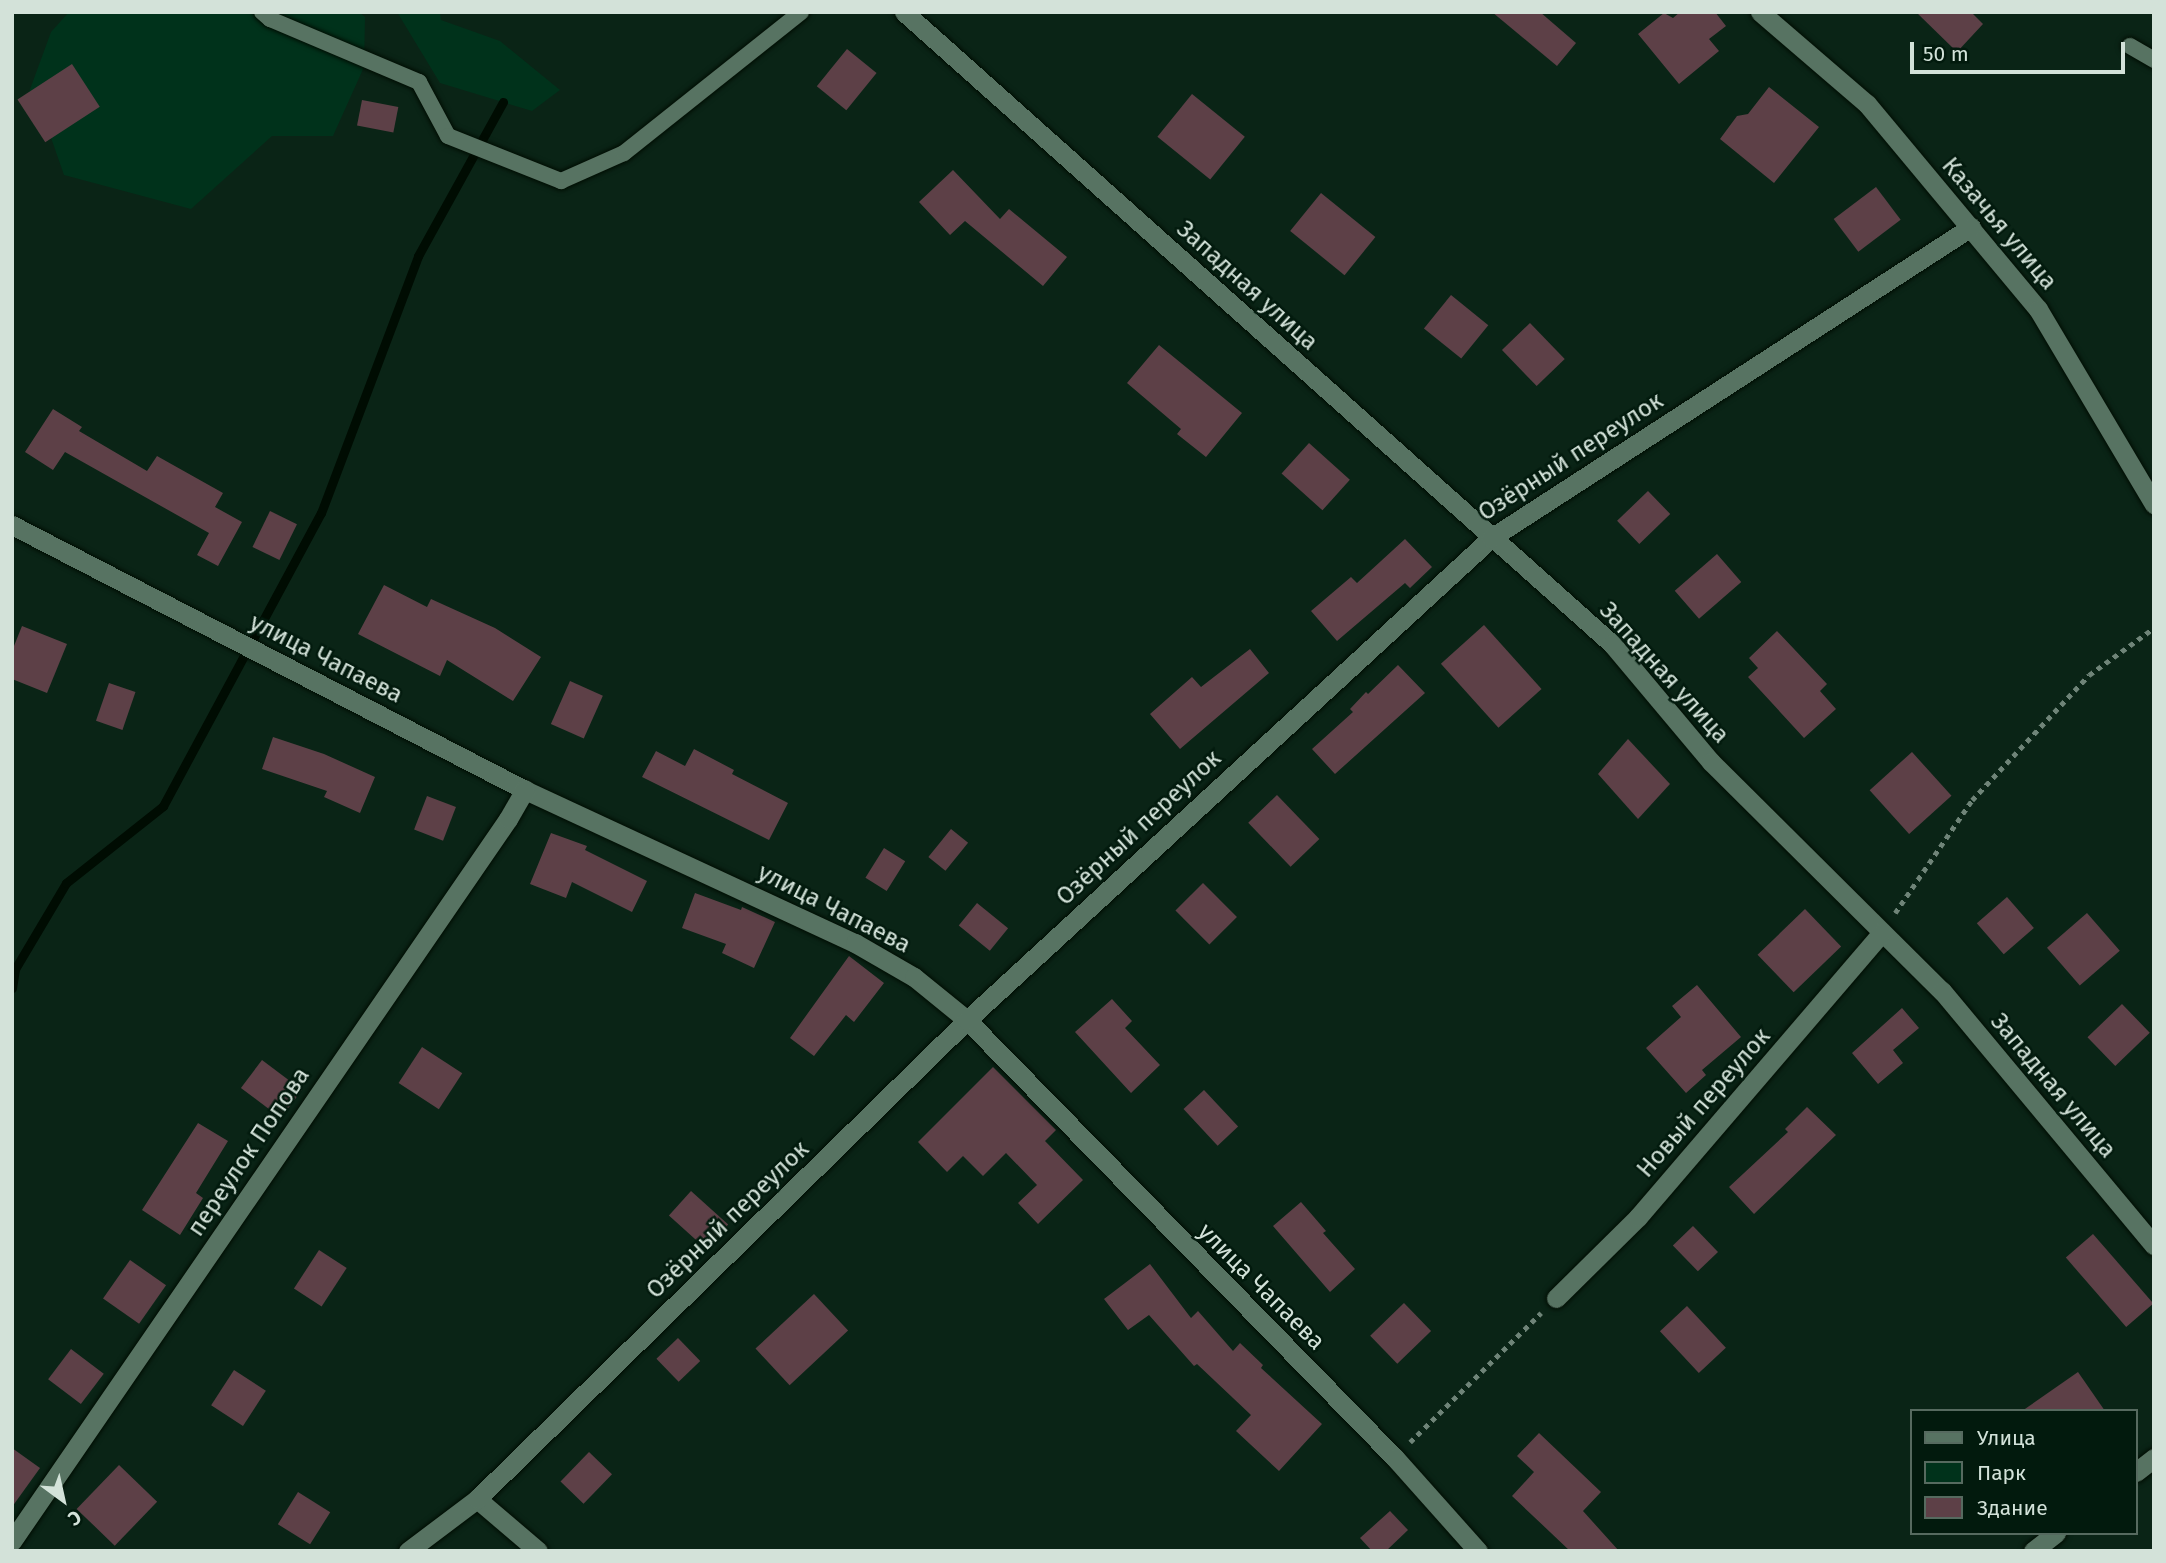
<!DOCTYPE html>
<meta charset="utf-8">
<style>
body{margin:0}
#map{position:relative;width:2166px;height:1563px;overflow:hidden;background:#0a2416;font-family:"Fira Sans",sans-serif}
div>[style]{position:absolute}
.green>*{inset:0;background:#00321b}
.stream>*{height:9px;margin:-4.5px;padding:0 4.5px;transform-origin:4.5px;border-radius:4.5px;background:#000c02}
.building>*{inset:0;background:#5d4047;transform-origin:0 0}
.path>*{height:4.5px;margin-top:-2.25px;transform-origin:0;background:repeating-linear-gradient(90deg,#6f8478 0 5px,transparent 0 10px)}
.roads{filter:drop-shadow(0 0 2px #000d03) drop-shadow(0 0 2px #000d03)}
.service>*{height:16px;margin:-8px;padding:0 8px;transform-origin:8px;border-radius:8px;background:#577362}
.minor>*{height:19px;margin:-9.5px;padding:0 9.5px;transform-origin:9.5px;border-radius:9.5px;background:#577362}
span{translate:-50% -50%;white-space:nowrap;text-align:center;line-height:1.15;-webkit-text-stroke:5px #021a0d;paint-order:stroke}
.street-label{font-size:24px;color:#d3e2d9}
.frame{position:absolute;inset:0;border:14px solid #d3e2d9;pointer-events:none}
.legend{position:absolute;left:1910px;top:1409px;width:228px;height:126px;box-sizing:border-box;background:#021a0d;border:2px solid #566a5f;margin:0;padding:9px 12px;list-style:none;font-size:21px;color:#d3e2d9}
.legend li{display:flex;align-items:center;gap:14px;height:35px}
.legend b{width:35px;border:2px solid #566a5f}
.north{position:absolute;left:28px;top:1465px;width:70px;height:70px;-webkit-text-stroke:5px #021a0d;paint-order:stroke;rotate:147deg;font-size:19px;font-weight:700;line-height:28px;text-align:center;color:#d3e2d9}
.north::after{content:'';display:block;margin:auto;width:24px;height:32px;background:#d3e2d9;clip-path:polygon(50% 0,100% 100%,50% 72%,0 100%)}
.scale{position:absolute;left:1910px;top:42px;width:215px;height:32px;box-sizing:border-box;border:4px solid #d3e2d9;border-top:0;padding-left:9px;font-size:21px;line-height:24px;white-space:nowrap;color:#d3e2d9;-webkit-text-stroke:5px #021a0d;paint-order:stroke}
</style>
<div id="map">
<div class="green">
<i style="clip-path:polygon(69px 12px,359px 12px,365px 17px,364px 67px,333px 136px,272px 136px,191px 209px,64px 175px,49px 132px,29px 92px,51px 32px)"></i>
<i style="clip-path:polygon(397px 12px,440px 12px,441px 20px,500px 41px,560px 90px,532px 111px,440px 83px)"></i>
</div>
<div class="stream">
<i style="left:12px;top:988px;width:19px;rotate:-81deg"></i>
<i style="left:15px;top:969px;width:100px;rotate:-59.3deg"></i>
<i style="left:66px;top:883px;width:124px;rotate:-38.4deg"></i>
<i style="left:163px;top:806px;width:333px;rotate:-61.7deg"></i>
<i style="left:321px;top:513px;width:275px;rotate:-69.3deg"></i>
<i style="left:418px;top:256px;width:176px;rotate:-61.1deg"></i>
</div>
<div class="building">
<i style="clip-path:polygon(1492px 12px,1540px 12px,1576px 43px,1557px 66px)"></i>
<i style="clip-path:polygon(1680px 12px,1715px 12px,1726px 26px,1709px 39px,1719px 51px,1679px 84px,1638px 34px,1664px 13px,1673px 18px)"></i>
<i style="clip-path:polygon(1916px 12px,1971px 12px,1983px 24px,1957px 52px)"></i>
<i style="left:847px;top:49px;width:38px;height:48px;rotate:39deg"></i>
<i style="left:72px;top:64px;width:51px;height:65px;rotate:57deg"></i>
<i style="clip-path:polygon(1769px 87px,1819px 127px,1774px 183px,1720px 139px,1737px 116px,1748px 114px)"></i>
<i style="left:1192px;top:94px;width:68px;height:55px;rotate:39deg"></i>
<i style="left:362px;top:100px;width:37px;height:26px;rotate:11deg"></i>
<i style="clip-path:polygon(953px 170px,1000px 219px,1009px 209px,1067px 257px,1043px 286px,965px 221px,950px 235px,919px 202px)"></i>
<i style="left:1876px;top:187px;width:41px;height:53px;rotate:53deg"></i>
<i style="left:1321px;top:193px;width:70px;height:49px;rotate:39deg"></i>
<i style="left:1451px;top:295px;width:48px;height:43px;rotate:39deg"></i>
<i style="left:1530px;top:323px;width:50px;height:39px;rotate:46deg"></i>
<i style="clip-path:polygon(1159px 345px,1242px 413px,1206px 457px,1177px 434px,1181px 429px,1127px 383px)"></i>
<i style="clip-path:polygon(53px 409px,82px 427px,79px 431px,147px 471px,157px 456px,223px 493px,215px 507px,242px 522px,218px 566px,197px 555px,209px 533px,65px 452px,53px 470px,25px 452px)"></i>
<i style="left:1309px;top:443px;width:55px;height:41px;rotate:42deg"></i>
<i style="left:1648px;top:491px;width:32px;height:43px;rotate:46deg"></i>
<i style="left:270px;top:511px;width:30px;height:40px;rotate:26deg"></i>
<i style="clip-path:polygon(1405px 539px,1432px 567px,1410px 588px,1405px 583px,1337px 641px,1311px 611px,1351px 577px,1357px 583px)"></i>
<i style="left:1717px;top:554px;width:37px;height:56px;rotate:49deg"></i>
<i style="clip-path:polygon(384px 585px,427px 607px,431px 599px,495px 628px,541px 657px,513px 701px,447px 660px,440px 676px,358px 634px)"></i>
<i style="left:1484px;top:625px;width:86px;height:58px;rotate:48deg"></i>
<i style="clip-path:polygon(22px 626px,67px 644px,47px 693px,12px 679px,12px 651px)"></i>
<i style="clip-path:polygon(1777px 631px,1827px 684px,1820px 691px,1836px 709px,1804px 738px,1748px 677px,1758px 668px,1749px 658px)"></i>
<i style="clip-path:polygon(1250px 649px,1269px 673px,1180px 749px,1150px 714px,1192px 677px,1201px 687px)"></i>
<i style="clip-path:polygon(1398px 665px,1425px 693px,1335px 774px,1312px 749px,1353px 712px,1350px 709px,1366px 692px,1368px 694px)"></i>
<i style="left:570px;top:681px;width:36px;height:47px;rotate:24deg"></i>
<i style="left:109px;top:683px;width:28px;height:40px;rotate:19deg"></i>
<i style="clip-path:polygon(273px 737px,324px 754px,375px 777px,360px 813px,324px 797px,327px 791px,262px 769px)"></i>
<i style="clip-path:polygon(1628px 739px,1670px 784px,1638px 819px,1598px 774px)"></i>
<i style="clip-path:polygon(694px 749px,734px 770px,732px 774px,788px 803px,769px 840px,642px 777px,656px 751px,685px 766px)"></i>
<i style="left:1912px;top:752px;width:59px;height:57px;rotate:48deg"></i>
<i style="left:1277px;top:795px;width:61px;height:40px;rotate:46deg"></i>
<i style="left:427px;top:796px;width:31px;height:36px;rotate:21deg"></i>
<i style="left:951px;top:829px;width:22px;height:36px;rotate:39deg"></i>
<i style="clip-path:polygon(551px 833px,587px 846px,585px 850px,647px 881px,632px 912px,572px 882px,566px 898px,530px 884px)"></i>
<i style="left:884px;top:848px;width:25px;height:35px;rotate:32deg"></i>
<i style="left:1203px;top:883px;width:48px;height:39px;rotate:45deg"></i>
<i style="clip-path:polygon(695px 893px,741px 910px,742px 907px,775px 922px,754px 968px,722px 953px,726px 944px,682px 928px)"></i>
<i style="left:2007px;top:897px;width:41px;height:40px;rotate:49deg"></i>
<i style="left:977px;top:903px;width:40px;height:29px;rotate:39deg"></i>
<i style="left:1805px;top:909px;width:52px;height:66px;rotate:46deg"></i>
<i style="left:2087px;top:913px;width:50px;height:53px;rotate:49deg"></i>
<i style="clip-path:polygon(849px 956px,884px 983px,854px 1022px,846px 1015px,814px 1056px,790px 1038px)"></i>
<i style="clip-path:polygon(1697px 985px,1741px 1037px,1702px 1070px,1706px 1075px,1686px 1093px,1646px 1048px,1681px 1017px,1672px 1006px)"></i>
<i style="clip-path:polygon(1112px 999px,1132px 1021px,1125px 1028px,1160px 1065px,1131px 1093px,1075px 1032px)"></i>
<i style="left:2122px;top:1004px;width:40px;height:48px;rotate:46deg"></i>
<i style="clip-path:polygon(1902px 1008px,1919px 1028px,1893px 1050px,1903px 1063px,1878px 1084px,1852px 1053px)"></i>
<i style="left:422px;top:1047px;width:48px;height:43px;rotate:33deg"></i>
<i style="left:262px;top:1060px;width:50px;height:35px;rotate:37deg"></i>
<i style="clip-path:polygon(993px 1067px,1056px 1130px,1045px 1141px,1083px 1180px,1038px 1224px,1018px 1203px,1037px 1185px,1006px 1153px,983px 1176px,963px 1156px,947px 1172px,918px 1142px)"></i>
<i style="left:1204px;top:1090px;width:50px;height:28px;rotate:47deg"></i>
<i style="clip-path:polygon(1807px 1107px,1836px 1135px,1754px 1214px,1729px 1187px,1788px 1132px,1785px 1129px)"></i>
<i style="clip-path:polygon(198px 1123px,228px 1141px,196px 1193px,203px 1198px,180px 1235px,142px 1210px)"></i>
<i style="left:691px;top:1191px;width:50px;height:33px;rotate:42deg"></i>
<i style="clip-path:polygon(1301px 1202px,1326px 1231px,1323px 1233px,1355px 1269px,1330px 1292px,1273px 1226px)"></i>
<i style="left:1693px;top:1226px;width:36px;height:28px;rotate:46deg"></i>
<i style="left:2093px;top:1234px;width:92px;height:36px;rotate:49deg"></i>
<i style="left:319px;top:1250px;width:33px;height:46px;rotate:33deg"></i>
<i style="left:130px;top:1260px;width:44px;height:47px;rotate:35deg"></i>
<i style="clip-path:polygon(1150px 1264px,1191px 1318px,1198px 1311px,1233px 1351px,1240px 1343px,1263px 1365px,1261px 1368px,1322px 1424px,1279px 1471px,1236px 1431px,1251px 1415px,1197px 1364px,1194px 1366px,1149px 1315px,1128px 1330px,1104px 1299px)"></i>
<i style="left:814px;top:1294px;width:50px;height:80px;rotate:47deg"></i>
<i style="left:1404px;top:1303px;width:39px;height:47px;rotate:46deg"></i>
<i style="left:1687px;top:1306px;width:57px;height:37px;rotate:47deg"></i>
<i style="left:678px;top:1338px;width:32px;height:30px;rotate:46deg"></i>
<i style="left:71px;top:1349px;width:41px;height:38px;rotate:37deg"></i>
<i style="left:234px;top:1370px;width:38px;height:42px;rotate:33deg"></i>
<i style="clip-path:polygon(2078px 1372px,2105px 1411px,2022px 1411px)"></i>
<i style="clip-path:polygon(1539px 1433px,1601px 1492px,1583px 1511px,1619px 1551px,1570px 1551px,1512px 1496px,1534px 1472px,1517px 1456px)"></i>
<i style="clip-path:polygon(12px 1448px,40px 1468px,12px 1507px)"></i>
<i style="left:589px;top:1452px;width:32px;height:41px;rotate:44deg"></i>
<i style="left:119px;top:1465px;width:53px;height:61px;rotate:44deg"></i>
<i style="left:298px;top:1492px;width:38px;height:38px;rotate:32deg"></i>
<i style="clip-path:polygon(1390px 1511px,1408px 1530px,1386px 1551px,1372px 1551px,1360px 1538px)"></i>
</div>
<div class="path">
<i style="left:1895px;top:913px;width:137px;rotate:-55.7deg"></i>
<i style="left:1972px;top:800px;width:171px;rotate:-46.9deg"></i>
<i style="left:2089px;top:675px;width:80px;rotate:-35.9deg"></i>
<i style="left:1410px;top:1442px;width:184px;rotate:-44.6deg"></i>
</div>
<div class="roads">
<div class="service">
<i style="left:262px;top:12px;width:11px;rotate:41deg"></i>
<i style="left:270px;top:19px;width:162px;rotate:22.9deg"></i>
<i style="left:419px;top:82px;width:61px;rotate:61.8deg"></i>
<i style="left:448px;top:136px;width:122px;rotate:21.7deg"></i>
<i style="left:561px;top:181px;width:69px;rotate:-24deg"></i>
<i style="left:624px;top:153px;width:226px;rotate:-38.5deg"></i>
<i style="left:2130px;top:46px;width:28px;rotate:30deg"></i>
</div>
<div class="minor">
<i style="left:904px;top:12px;width:949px;rotate:41.75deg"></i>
<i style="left:1612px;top:644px;width:154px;rotate:50deg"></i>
<i style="left:1711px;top:762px;width:325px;rotate:44.8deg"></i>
<i style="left:1942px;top:991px;width:331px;rotate:50.2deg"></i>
<i style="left:1760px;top:12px;width:141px;rotate:40.7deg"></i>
<i style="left:1867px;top:104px;width:267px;rotate:50.2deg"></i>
<i style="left:2038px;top:309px;width:227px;rotate:59.3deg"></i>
<i style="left:12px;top:525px;width:577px;rotate:27.32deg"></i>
<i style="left:525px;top:790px;width:364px;rotate:24.9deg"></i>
<i style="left:855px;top:943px;width:68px;rotate:30deg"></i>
<i style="left:914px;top:977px;width:68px;rotate:39.1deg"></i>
<i style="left:967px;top:1020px;width:612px;rotate:45.66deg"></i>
<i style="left:1395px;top:1458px;width:125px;rotate:48.3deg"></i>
<i style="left:1556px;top:1298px;width:115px;rotate:-44.6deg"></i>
<i style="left:1638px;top:1217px;width:374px;rotate:-49.4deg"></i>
<i style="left:2136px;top:1472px;width:23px;rotate:-38deg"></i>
<i style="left:477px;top:1499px;width:80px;rotate:40.4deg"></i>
<i style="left:12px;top:1541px;width:876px;rotate:-55.51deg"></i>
<i style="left:508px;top:819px;width:34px;rotate:-60deg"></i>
<i style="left:408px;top:1551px;width:86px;rotate:-37deg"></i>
<i style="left:477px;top:1499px;width:685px;rotate:-44.35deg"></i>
<i style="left:967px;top:1020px;width:712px;rotate:-42.61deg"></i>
<i style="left:1491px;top:538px;width:572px;rotate:-32.94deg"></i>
<i style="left:2033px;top:1551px;width:29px;rotate:-38deg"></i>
</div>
</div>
<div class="street-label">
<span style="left:1999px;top:224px;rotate:50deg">Казачья улица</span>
<span style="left:1247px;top:286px;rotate:42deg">Западная улица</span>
<span style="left:1571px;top:457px;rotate:-33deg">Озёрный переулок</span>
<span style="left:326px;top:659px;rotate:27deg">улица Чапаева</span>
<span style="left:1664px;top:673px;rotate:48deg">Западная улица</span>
<span style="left:1139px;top:828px;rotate:-43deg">Озёрный переулок</span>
<span style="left:834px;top:909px;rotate:27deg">улица Чапаева</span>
<span style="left:2053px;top:1086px;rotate:50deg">Западная улица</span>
<span style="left:1704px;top:1103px;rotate:-49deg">Новый переулок</span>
<span style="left:249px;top:1152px;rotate:-56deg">переулок Попова</span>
<span style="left:728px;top:1220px;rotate:-44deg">Озёрный переулок</span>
<span style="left:1261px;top:1287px;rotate:45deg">улица Чапаева</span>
</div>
<div class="frame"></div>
<ul class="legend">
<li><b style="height:9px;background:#577362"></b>Улица</li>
<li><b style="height:19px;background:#00321b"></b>Парк</li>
<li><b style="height:19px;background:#5d4047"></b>Здание</li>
</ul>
<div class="north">С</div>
<div class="scale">50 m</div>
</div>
